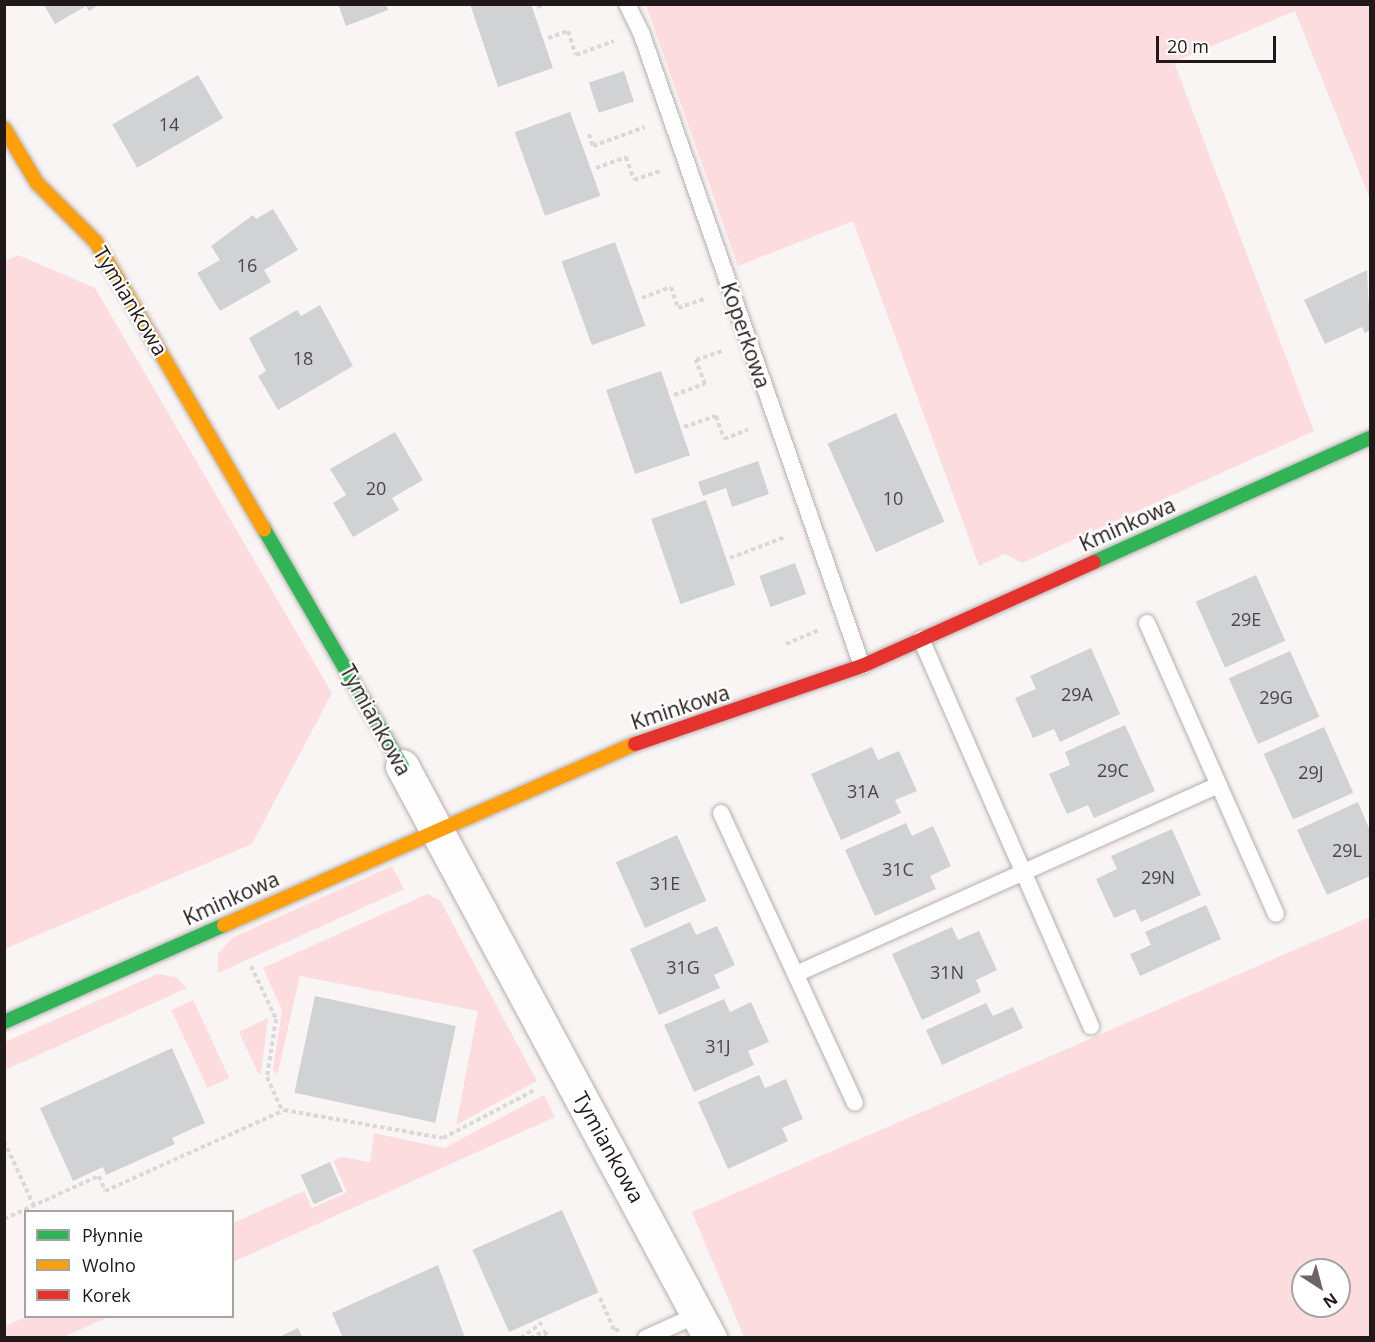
<!DOCTYPE html>
<meta charset="utf-8">
<style>
body{margin:0}
#map{position:relative;width:1375px;height:1342px;overflow:hidden;background:#faf5f5;font-family:"Open Sans",sans-serif}
div>[style]{position:absolute}
.green>*{inset:0;background:#fcdcde;transform-origin:0 0}
.building>*{inset:0;background:#d0d2d3;transform-origin:0 0}
.path>*{height:4px;margin-top:-2px;transform-origin:0;background:repeating-linear-gradient(90deg,#dbd8d8 0 4.5px,transparent 0 7.5px)}
.roads{filter:drop-shadow(0 0 2px #b6afaf) drop-shadow(0 0 2px #b6afaf)}
.lane>*{height:16px;margin:-8px;padding:0 8px;transform-origin:8px;border-radius:8px;background:#fefefe}
.street>*{height:33px;margin:-16.5px;padding:0 16.5px;transform-origin:16.5px;border-radius:16.5px;background:#fefefe}
.fast>*{height:14px;margin:-7px;padding:0 7px;transform-origin:7px;border-radius:7px;background:#30b455}
.slow>*{height:14px;margin:-7px;padding:0 7px;transform-origin:7px;border-radius:7px;background:#ff9f0a}
.jam>*{height:14px;margin:-7px;padding:0 7px;transform-origin:7px;border-radius:7px;background:#e5322d}
span{translate:-50% -50%;white-space:nowrap;text-align:center;line-height:1.15;-webkit-text-stroke:4.5px #fff;paint-order:stroke}
.number-label{font-size:18px;color:#4d4648}
.number-label span{-webkit-text-stroke-width:0}
.street-label{font-size:21px;color:#211819}
.frame{position:absolute;inset:0;border:6px solid #211819;pointer-events:none}
.legend{position:absolute;left:24px;top:1210px;width:210px;height:108px;box-sizing:border-box;background:#fff;border:2px solid #a6a3a3;margin:0;padding:8px 10px;list-style:none;font-size:18px;color:#211819}
.legend li{display:flex;align-items:center;gap:12px;height:30px}
.legend b{width:30px;border:2px solid #a6a3a3}
.north{position:absolute;left:1291px;top:1258px;width:60px;height:60px;box-sizing:border-box;background:#fff;border:2px solid #a6a3a3;border-radius:50%;rotate:144deg;font-size:16px;font-weight:700;line-height:24px;text-align:center;color:#211819}
.north::after{content:'';display:block;margin:auto;width:21px;height:27px;background:#6d6566;clip-path:polygon(50% 0,100% 100%,50% 72%,0 100%)}
.scale{position:absolute;left:1156px;top:36px;width:120px;height:27px;box-sizing:border-box;border:3px solid #211819;border-top:0;padding-left:8px;font-size:18px;line-height:21px;white-space:nowrap;color:#211819;-webkit-text-stroke:4px #fff;paint-order:stroke}
</style>
<div id="map">
<div class="green">
<i style="clip-path:polygon(646px 5px,1370px 5px,1370px 199px,1295px 11px,1174px 62px,1314px 431px,1022px 563px,1005px 554px,979px 566px,853px 221px,738px 266px)"></i>
<i style="clip-path:polygon(18px 255px,95px 288px,332px 693px,252px 844px,5px 949px,4px 262px)"></i>
<i style="clip-path:polygon(392px 866px,404px 889px,218px 973px,218px 954px,232px 938px)"></i>
<i style="clip-path:polygon(427px 894px,440px 900px,537px 1081px,456px 1125px,478px 1011px,300px 976px,277px 1076px,273px 1069px,282px 1010px,263px 968px)"></i>
<i style="clip-path:polygon(evenodd,1370px 917px,1370px 1337px,744px 1337px,692px 1212px,1370px 917px,1303px 1270px,1339px 1270px,1339px 1306px,1303px 1306px,1303px 1270px)"></i>
<i style="clip-path:polygon(157px 974px,176px 977px,187px 988px,5px 1070px,5px 1042px)"></i>
<i style="left:193px;top:1000px;width:86px;height:24px;rotate:65deg"></i>
<i style="clip-path:polygon(268px 1018px,261px 1073px,259px 1075px,239px 1032px)"></i>
<i style="clip-path:polygon(544px 1095px,555px 1117px,233px 1262px,233px 1223px,304px 1191px,312px 1208px,347px 1192px,333px 1161px,342px 1157px,370px 1162px,374px 1133px,444px 1148px)"></i>
<i style="clip-path:polygon(26px 1317px,26px 1316px,109px 1317px,63px 1337px,5px 1337px,5px 1326px)"></i>
</div>
<div class="building">
<i style="clip-path:polygon(100px 4px,89px 11px,86px 6px,55px 24px,44px 5px)"></i>
<i style="clip-path:polygon(338px 4px,386px 4px,388px 10px,346px 26px)"></i>
<i style="clip-path:polygon(470px 4px,531px 4px,553px 68px,498px 87px)"></i>
<i style="left:624px;top:71px;width:32px;height:37px;rotate:72deg"></i>
<i style="left:198px;top:75px;width:50px;height:99px;rotate:60deg"></i>
<i style="left:570px;top:112px;width:89px;height:59px;rotate:70deg"></i>
<i style="clip-path:polygon(273px 209px,298px 250px,264px 270px,271px 282px,220px 311px,197px 273px,220px 260px,211px 246px,253px 215px,256px 219px)"></i>
<i style="left:615px;top:242px;width:89px;height:57px;rotate:70deg"></i>
<i style="clip-path:polygon(1367px 270px,1370px 330px,1365px 333px,1362px 327px,1325px 344px,1304px 300px)"></i>
<i style="clip-path:polygon(320px 305px,353px 366px,278px 410px,258px 376px,266px 371px,249px 338px,297px 310px,301px 316px)"></i>
<i style="left:661px;top:371px;width:89px;height:58px;rotate:71deg"></i>
<i style="left:896px;top:413px;width:119px;height:75px;rotate:66deg"></i>
<i style="clip-path:polygon(395px 432px,423px 480px,392px 498px,399px 510px,353px 537px,333px 503px,346px 495px,330px 469px)"></i>
<i style="clip-path:polygon(758px 461px,769px 494px,732px 507px,726px 488px,703px 496px,698px 482px)"></i>
<i style="left:706px;top:500px;width:90px;height:58px;rotate:71deg"></i>
<i style="left:795px;top:563px;width:33px;height:38px;rotate:70deg"></i>
<i style="left:1256px;top:575px;width:72px;height:66px;rotate:66deg"></i>
<i style="clip-path:polygon(1091px 648px,1120px 714px,1060px 742px,1054px 729px,1033px 738px,1015px 698px,1036px 689px,1030px 676px)"></i>
<i style="left:1290px;top:651px;width:72px;height:67px;rotate:66deg"></i>
<i style="clip-path:polygon(1125px 725px,1155px 791px,1094px 818px,1088px 805px,1067px 814px,1049px 774px,1070px 765px,1065px 752px)"></i>
<i style="left:1324px;top:727px;width:72px;height:66px;rotate:66deg"></i>
<i style="clip-path:polygon(872px 747px,878px 760px,899px 751px,917px 791px,895px 800px,901px 813px,841px 840px,811px 774px)"></i>
<i style="clip-path:polygon(1358px 802px,1370px 831px,1370px 876px,1327px 895px,1297px 830px)"></i>
<i style="clip-path:polygon(906px 823px,912px 836px,933px 826px,951px 866px,930px 876px,936px 889px,875px 916px,845px 850px)"></i>
<i style="clip-path:polygon(1172px 829px,1201px 895px,1141px 922px,1135px 909px,1114px 918px,1096px 879px,1117px 869px,1111px 856px)"></i>
<i style="left:677px;top:835px;width:72px;height:67px;rotate:66deg"></i>
<i style="clip-path:polygon(1206px 905px,1221px 939px,1140px 976px,1130px 954px,1151px 945px,1145px 932px)"></i>
<i style="clip-path:polygon(690px 922px,696px 935px,717px 926px,735px 965px,714px 975px,720px 988px,659px 1015px,630px 949px)"></i>
<i style="clip-path:polygon(952px 927px,958px 940px,979px 931px,997px 970px,976px 980px,981px 992px,922px 1020px,892px 954px)"></i>
<i style="left:315px;top:996px;width:144px;height:99px;rotate:12deg"></i>
<i style="clip-path:polygon(724px 999px,730px 1012px,751px 1002px,769px 1042px,748px 1051px,754px 1065px,694px 1092px,664px 1025px)"></i>
<i style="clip-path:polygon(986px 1003px,993px 1016px,1013px 1007px,1023px 1028px,942px 1065px,926px 1030px)"></i>
<i style="clip-path:polygon(172px 1048px,205px 1123px,172px 1138px,175px 1144px,106px 1175px,103px 1167px,73px 1181px,40px 1108px)"></i>
<i style="clip-path:polygon(759px 1075px,765px 1088px,786px 1079px,803px 1119px,782px 1128px,788px 1141px,728px 1169px,698px 1102px)"></i>
<i style="left:330px;top:1162px;width:32px;height:32px;rotate:66deg"></i>
<i style="left:562px;top:1210px;width:90px;height:98px;rotate:66deg"></i>
<i style="clip-path:polygon(438px 1265px,465px 1338px,343px 1338px,332px 1313px)"></i>
<i style="clip-path:polygon(298px 1328px,303px 1338px,277px 1338px)"></i>
</div>
<div class="path">
<i style="left:537px;top:7px;width:9px;rotate:-18deg"></i>
<i style="left:548px;top:38px;width:21px;rotate:-19deg"></i>
<i style="left:568px;top:31px;width:25px;rotate:72deg"></i>
<i style="left:576px;top:55px;width:40px;rotate:-20.2deg"></i>
<i style="left:589px;top:134px;width:13px;rotate:72deg"></i>
<i style="left:593px;top:146px;width:55px;rotate:-20.1deg"></i>
<i style="left:596px;top:168px;width:32px;rotate:-20deg"></i>
<i style="left:626px;top:157px;width:24px;rotate:71deg"></i>
<i style="left:634px;top:180px;width:28px;rotate:-19deg"></i>
<i style="left:642px;top:298px;width:31px;rotate:-21deg"></i>
<i style="left:671px;top:287px;width:22px;rotate:72deg"></i>
<i style="left:678px;top:308px;width:28px;rotate:-19deg"></i>
<i style="left:674px;top:395px;width:33px;rotate:-20deg"></i>
<i style="left:705px;top:384px;width:26px;rotate:-111deg"></i>
<i style="left:696px;top:360px;width:28px;rotate:-19deg"></i>
<i style="left:684px;top:427px;width:34px;rotate:-19deg"></i>
<i style="left:716px;top:416px;width:24px;rotate:71deg"></i>
<i style="left:724px;top:439px;width:26px;rotate:-21deg"></i>
<i style="left:730px;top:558px;width:59px;rotate:-20.9deg"></i>
<i style="left:786px;top:644px;width:36px;rotate:-23deg"></i>
<i style="left:251px;top:966px;width:59px;rotate:64.7deg"></i>
<i style="left:276px;top:1019px;width:59px;rotate:98.8deg"></i>
<i style="left:267px;top:1077px;width:37px;rotate:66deg"></i>
<i style="left:4px;top:1141px;width:72px;rotate:65.2deg"></i>
<i style="left:4px;top:1219px;width:104px;rotate:-24.4deg"></i>
<i style="left:99px;top:1176px;width:16px;rotate:68deg"></i>
<i style="left:105px;top:1191px;width:196px;rotate:-24.3deg"></i>
<i style="left:284px;top:1110px;width:161px;rotate:10deg"></i>
<i style="left:443px;top:1138px;width:104px;rotate:-27.6deg"></i>
<i style="left:600px;top:1298px;width:36px;rotate:66deg"></i>
<i style="left:615px;top:1331px;width:5px;rotate:-22deg"></i>
<i style="left:521px;top:1338px;width:26px;rotate:-36deg"></i>
<i style="left:530px;top:1338px;width:17px;rotate:-25deg"></i>
<i style="left:545px;top:1331px;width:7px;rotate:74deg"></i>
</div>
<div class="roads">
<div class="lane">
<i style="left:627px;top:4px;width:34px;rotate:64deg"></i>
<i style="left:642px;top:35px;width:668px;rotate:70.78deg"></i>
<i style="left:1147px;top:623px;width:318px;rotate:66.1deg"></i>
<i style="left:921px;top:639px;width:423px;rotate:66.3deg"></i>
<i style="left:721px;top:813px;width:319px;rotate:65.2deg"></i>
<i style="left:796px;top:974px;width:463px;rotate:-24.1deg"></i>
<i style="left:646px;top:1338px;width:58px;rotate:-24.4deg"></i>
</div>
<div class="street">
<i style="left:402px;top:766px;width:650px;rotate:61.7deg"></i>
</div>
<div class="fast">
<i style="left:264px;top:529px;width:274px;rotate:59.8deg"></i>
<i style="left:1094px;top:562px;width:303px;rotate:-24.2deg"></i>
<i style="left:4px;top:1022px;width:240px;rotate:-23.8deg"></i>
</div>
<div class="slow">
<i style="left:4px;top:128px;width:64px;rotate:59deg"></i>
<i style="left:37px;top:183px;width:83px;rotate:45deg"></i>
<i style="left:96px;top:242px;width:333px;rotate:59.7deg"></i>
<i style="left:224px;top:925px;width:449px;rotate:-23.8deg"></i>
</div>
<div class="jam">
<i style="left:635px;top:744px;width:240px;rotate:-19deg"></i>
<i style="left:862px;top:666px;width:254px;rotate:-24.1deg"></i>
</div>
</div>
<div class="number-label">
<span style="left:169px;top:124px">14</span>
<span style="left:247px;top:265px">16</span>
<span style="left:303px;top:358px">18</span>
<span style="left:376px;top:488px">20</span>
<span style="left:893px;top:498px">10</span>
<span style="left:1246px;top:619px">29E</span>
<span style="left:1077px;top:694px">29A</span>
<span style="left:1276px;top:697px">29G</span>
<span style="left:1113px;top:770px">29C</span>
<span style="left:1311px;top:772px">29J</span>
<span style="left:863px;top:791px">31A</span>
<span style="left:1347px;top:850px">29L</span>
<span style="left:898px;top:869px">31C</span>
<span style="left:1158px;top:877px">29N</span>
<span style="left:665px;top:883px">31E</span>
<span style="left:683px;top:967px">31G</span>
<span style="left:947px;top:972px">31N</span>
<span style="left:718px;top:1046px">31J</span>
</div>
<div class="street-label">
<span style="left:131px;top:301px;rotate:59deg">Tymiankowa</span>
<span style="left:746px;top:335px;rotate:71deg">Koperkowa</span>
<span style="left:1127px;top:524px;rotate:-24deg">Kminkowa</span>
<span style="left:680px;top:707px;rotate:-18deg">Kminkowa</span>
<span style="left:376px;top:720px;rotate:61deg">Tymiankowa</span>
<span style="left:231px;top:898px;rotate:-24deg">Kminkowa</span>
<span style="left:609px;top:1147px;rotate:61deg">Tymiankowa</span>
</div>
<div class="frame"></div>
<ul class="legend">
<li><b style="height:8px;background:#30b455"></b>Płynnie</li>
<li><b style="height:8px;background:#ff9f0a"></b>Wolno</li>
<li><b style="height:8px;background:#e5322d"></b>Korek</li>
</ul>
<div class="north">N</div>
<div class="scale">20 m</div>
</div>
